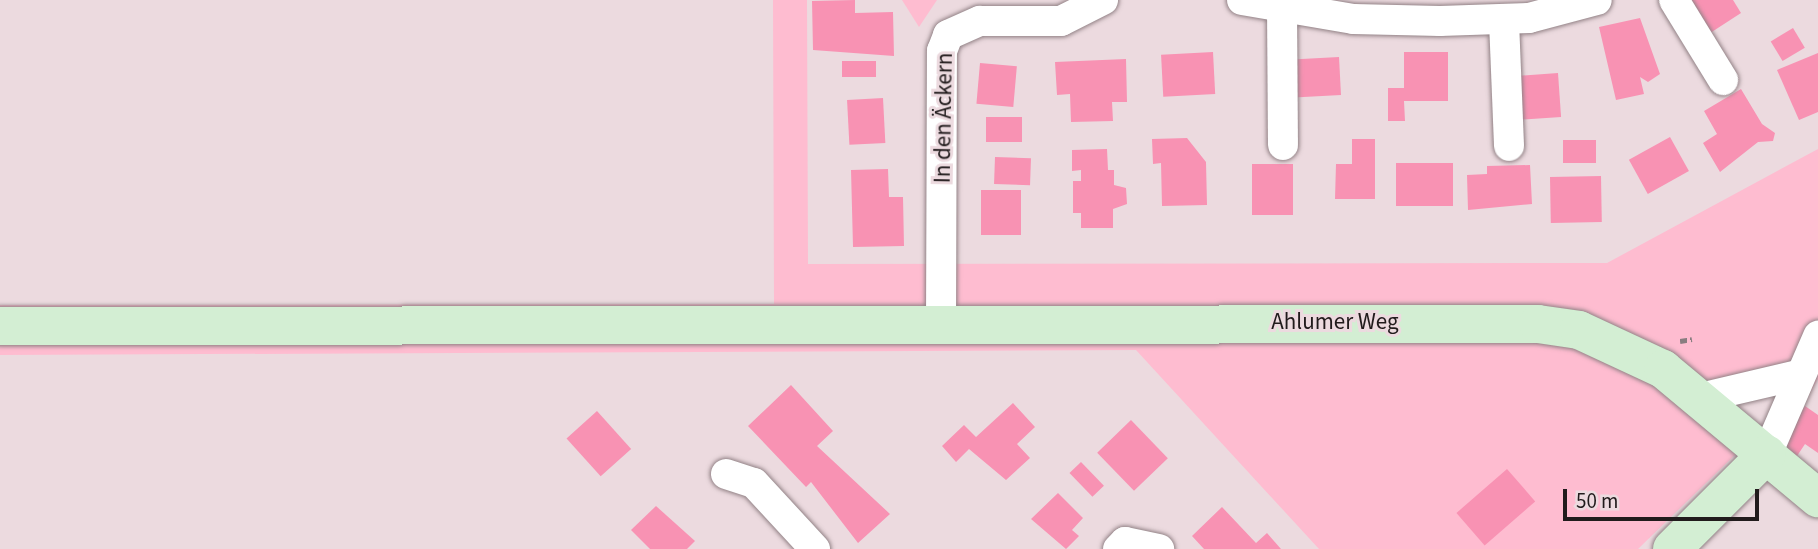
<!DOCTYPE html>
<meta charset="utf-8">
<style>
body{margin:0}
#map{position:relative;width:1818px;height:549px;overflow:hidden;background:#ecdadf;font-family:"Source Sans 3",sans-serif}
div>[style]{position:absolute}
.green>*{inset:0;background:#febcd0}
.building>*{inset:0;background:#f892b3;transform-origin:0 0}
.path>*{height:4.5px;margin-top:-2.25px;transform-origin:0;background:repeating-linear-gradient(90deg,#897d80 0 7px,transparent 0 10.5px)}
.roads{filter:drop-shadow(0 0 2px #928286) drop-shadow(0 0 2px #928286)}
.street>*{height:30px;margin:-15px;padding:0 15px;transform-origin:15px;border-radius:15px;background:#fff}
.secondary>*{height:38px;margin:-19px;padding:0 19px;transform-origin:19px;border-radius:19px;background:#d3eed3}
span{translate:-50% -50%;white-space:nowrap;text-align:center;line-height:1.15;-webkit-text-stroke:6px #ecdadf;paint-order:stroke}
.street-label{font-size:23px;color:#211b1c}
.scale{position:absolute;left:1563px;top:489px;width:196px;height:32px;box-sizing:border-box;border:4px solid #211b1c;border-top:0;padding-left:9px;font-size:21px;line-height:24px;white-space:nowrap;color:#211b1c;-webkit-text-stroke:5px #ecdadf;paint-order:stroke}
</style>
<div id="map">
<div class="green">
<i style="clip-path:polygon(773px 0,807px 0,808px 264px,1607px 263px,1818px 149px,1818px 379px,1805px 402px,1735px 377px,1708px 427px,1738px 452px,1638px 549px,1319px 549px,1136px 350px,0 355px,0 305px,774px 304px)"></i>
<i style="clip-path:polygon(902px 0,937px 0,919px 27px)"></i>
</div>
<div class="building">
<i style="clip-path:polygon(855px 0,855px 13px,893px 12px,894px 56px,813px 50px,812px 1px)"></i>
<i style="clip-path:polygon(1681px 0,1733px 0,1741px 13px,1704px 37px)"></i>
<i style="clip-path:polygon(1640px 18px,1660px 74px,1648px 82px,1640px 77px,1644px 94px,1616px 100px,1599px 27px)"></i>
<i style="left:1793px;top:28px;width:23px;height:26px;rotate:59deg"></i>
<i style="left:1213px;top:52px;width:42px;height:52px;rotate:87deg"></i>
<i style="clip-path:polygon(1404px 52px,1448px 52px,1448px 101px,1404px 101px,1405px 121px,1388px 121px,1388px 88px,1404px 88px)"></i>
<i style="clip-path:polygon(1818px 53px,1818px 112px,1799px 120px,1777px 70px)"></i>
<i style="left:1339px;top:57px;width:38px;height:47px;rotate:87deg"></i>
<i style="clip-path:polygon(1126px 59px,1127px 102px,1112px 102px,1113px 121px,1071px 122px,1070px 94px,1057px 95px,1055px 62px)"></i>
<i style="left:842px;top:61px;width:34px;height:16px"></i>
<i style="left:980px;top:63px;width:37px;height:41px;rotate:5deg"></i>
<i style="left:1558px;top:73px;width:44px;height:46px;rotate:86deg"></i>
<i style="clip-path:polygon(1741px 89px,1762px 124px,1775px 133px,1773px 141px,1758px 142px,1720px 172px,1703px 143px,1717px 134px,1704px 111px)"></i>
<i style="left:883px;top:98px;width:45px;height:36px;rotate:87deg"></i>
<i style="left:986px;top:117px;width:36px;height:25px"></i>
<i style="left:1670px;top:137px;width:39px;height:47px;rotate:61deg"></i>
<i style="clip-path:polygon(1187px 138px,1206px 162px,1207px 205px,1162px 206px,1161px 163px,1153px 164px,1152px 139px)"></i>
<i style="clip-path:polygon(1352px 139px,1375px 139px,1375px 199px,1335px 199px,1336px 164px,1352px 164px)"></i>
<i style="left:1596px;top:140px;width:23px;height:33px;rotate:90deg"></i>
<i style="clip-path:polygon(1107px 149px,1108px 170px,1114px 170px,1114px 185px,1126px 188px,1127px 204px,1113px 209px,1113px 228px,1081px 228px,1081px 213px,1073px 213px,1073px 181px,1081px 181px,1081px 170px,1072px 171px,1072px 150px)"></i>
<i style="left:995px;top:157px;width:36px;height:27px;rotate:2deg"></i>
<i style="left:1396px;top:163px;width:57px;height:43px"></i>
<i style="left:1252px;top:164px;width:41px;height:51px"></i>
<i style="clip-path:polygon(1530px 165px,1532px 204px,1468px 210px,1467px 175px,1487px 174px,1487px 166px)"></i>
<i style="clip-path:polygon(888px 169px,889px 197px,903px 197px,904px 246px,853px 247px,851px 170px)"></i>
<i style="left:1601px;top:176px;width:46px;height:51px;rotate:89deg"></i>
<i style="left:981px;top:190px;width:40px;height:45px"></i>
<i style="clip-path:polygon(791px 385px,833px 431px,817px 446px,890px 514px,858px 543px,811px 482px,806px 487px,748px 426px)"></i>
<i style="clip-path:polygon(1013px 403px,1035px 427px,1017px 444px,1030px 458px,1006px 480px,969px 449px,956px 462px,942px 446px,964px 425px,976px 437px)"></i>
<i style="clip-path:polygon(1805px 406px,1818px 415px,1818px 453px,1805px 444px,1793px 462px,1776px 449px)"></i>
<i style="left:597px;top:411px;width:51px;height:41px;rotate:48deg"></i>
<i style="left:1131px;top:420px;width:53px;height:47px;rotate:46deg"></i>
<i style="left:1081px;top:462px;width:33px;height:16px;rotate:46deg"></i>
<i style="left:1507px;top:469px;width:43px;height:67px;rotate:49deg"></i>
<i style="clip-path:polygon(1058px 493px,1083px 518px,1072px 530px,1079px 536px,1066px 549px,1031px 519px)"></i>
<i style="clip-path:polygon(656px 506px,695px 541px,687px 549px,650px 549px,631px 530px)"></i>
<i style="clip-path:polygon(1222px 507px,1256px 543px,1267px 533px,1281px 549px,1204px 549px,1192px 536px)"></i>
</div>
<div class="path">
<i style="left:1680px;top:341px;width:12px;rotate:-9deg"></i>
</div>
<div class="roads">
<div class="street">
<i style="left:1242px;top:0;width:113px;rotate:9.7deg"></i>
<i style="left:1353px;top:19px;width:87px;rotate:1.3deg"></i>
<i style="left:1440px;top:21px;width:89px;rotate:-1.9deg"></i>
<i style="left:1529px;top:18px;width:70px;rotate:-14.8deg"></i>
<i style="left:1674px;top:0;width:94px;rotate:58.5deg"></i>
<i style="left:1282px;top:7px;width:138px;rotate:89.6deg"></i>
<i style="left:1504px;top:21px;width:125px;rotate:87.7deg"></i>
<i style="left:941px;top:324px;width:273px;rotate:-89.8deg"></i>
<i style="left:942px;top:51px;width:17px;rotate:-69deg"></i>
<i style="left:948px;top:35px;width:35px;rotate:-24deg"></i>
<i style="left:980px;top:21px;width:81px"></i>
<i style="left:1061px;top:21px;width:47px;rotate:-26.6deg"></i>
<i style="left:1704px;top:397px;width:97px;rotate:-13.2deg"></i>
<i style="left:1767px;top:454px;width:129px;rotate:-66.6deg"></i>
<i style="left:726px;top:474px;width:29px;rotate:18deg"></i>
<i style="left:754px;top:483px;width:90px;rotate:47.3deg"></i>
<i style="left:1118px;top:549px;width:10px;rotate:-45deg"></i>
<i style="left:1125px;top:542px;width:35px;rotate:12deg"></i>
</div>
<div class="secondary">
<i style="left:0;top:326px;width:1538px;rotate:-0.07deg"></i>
<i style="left:1538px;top:324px;width:41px;rotate:8.3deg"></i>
<i style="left:1579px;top:330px;width:93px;rotate:24.9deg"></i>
<i style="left:1663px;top:369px;width:202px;rotate:39.8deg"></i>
<i style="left:1672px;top:549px;width:134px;rotate:-45deg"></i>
</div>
</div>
<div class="street-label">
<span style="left:944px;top:118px;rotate:-89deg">In den Äckern</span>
<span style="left:1335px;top:322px">Ahlumer Weg</span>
</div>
<div class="scale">50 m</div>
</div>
